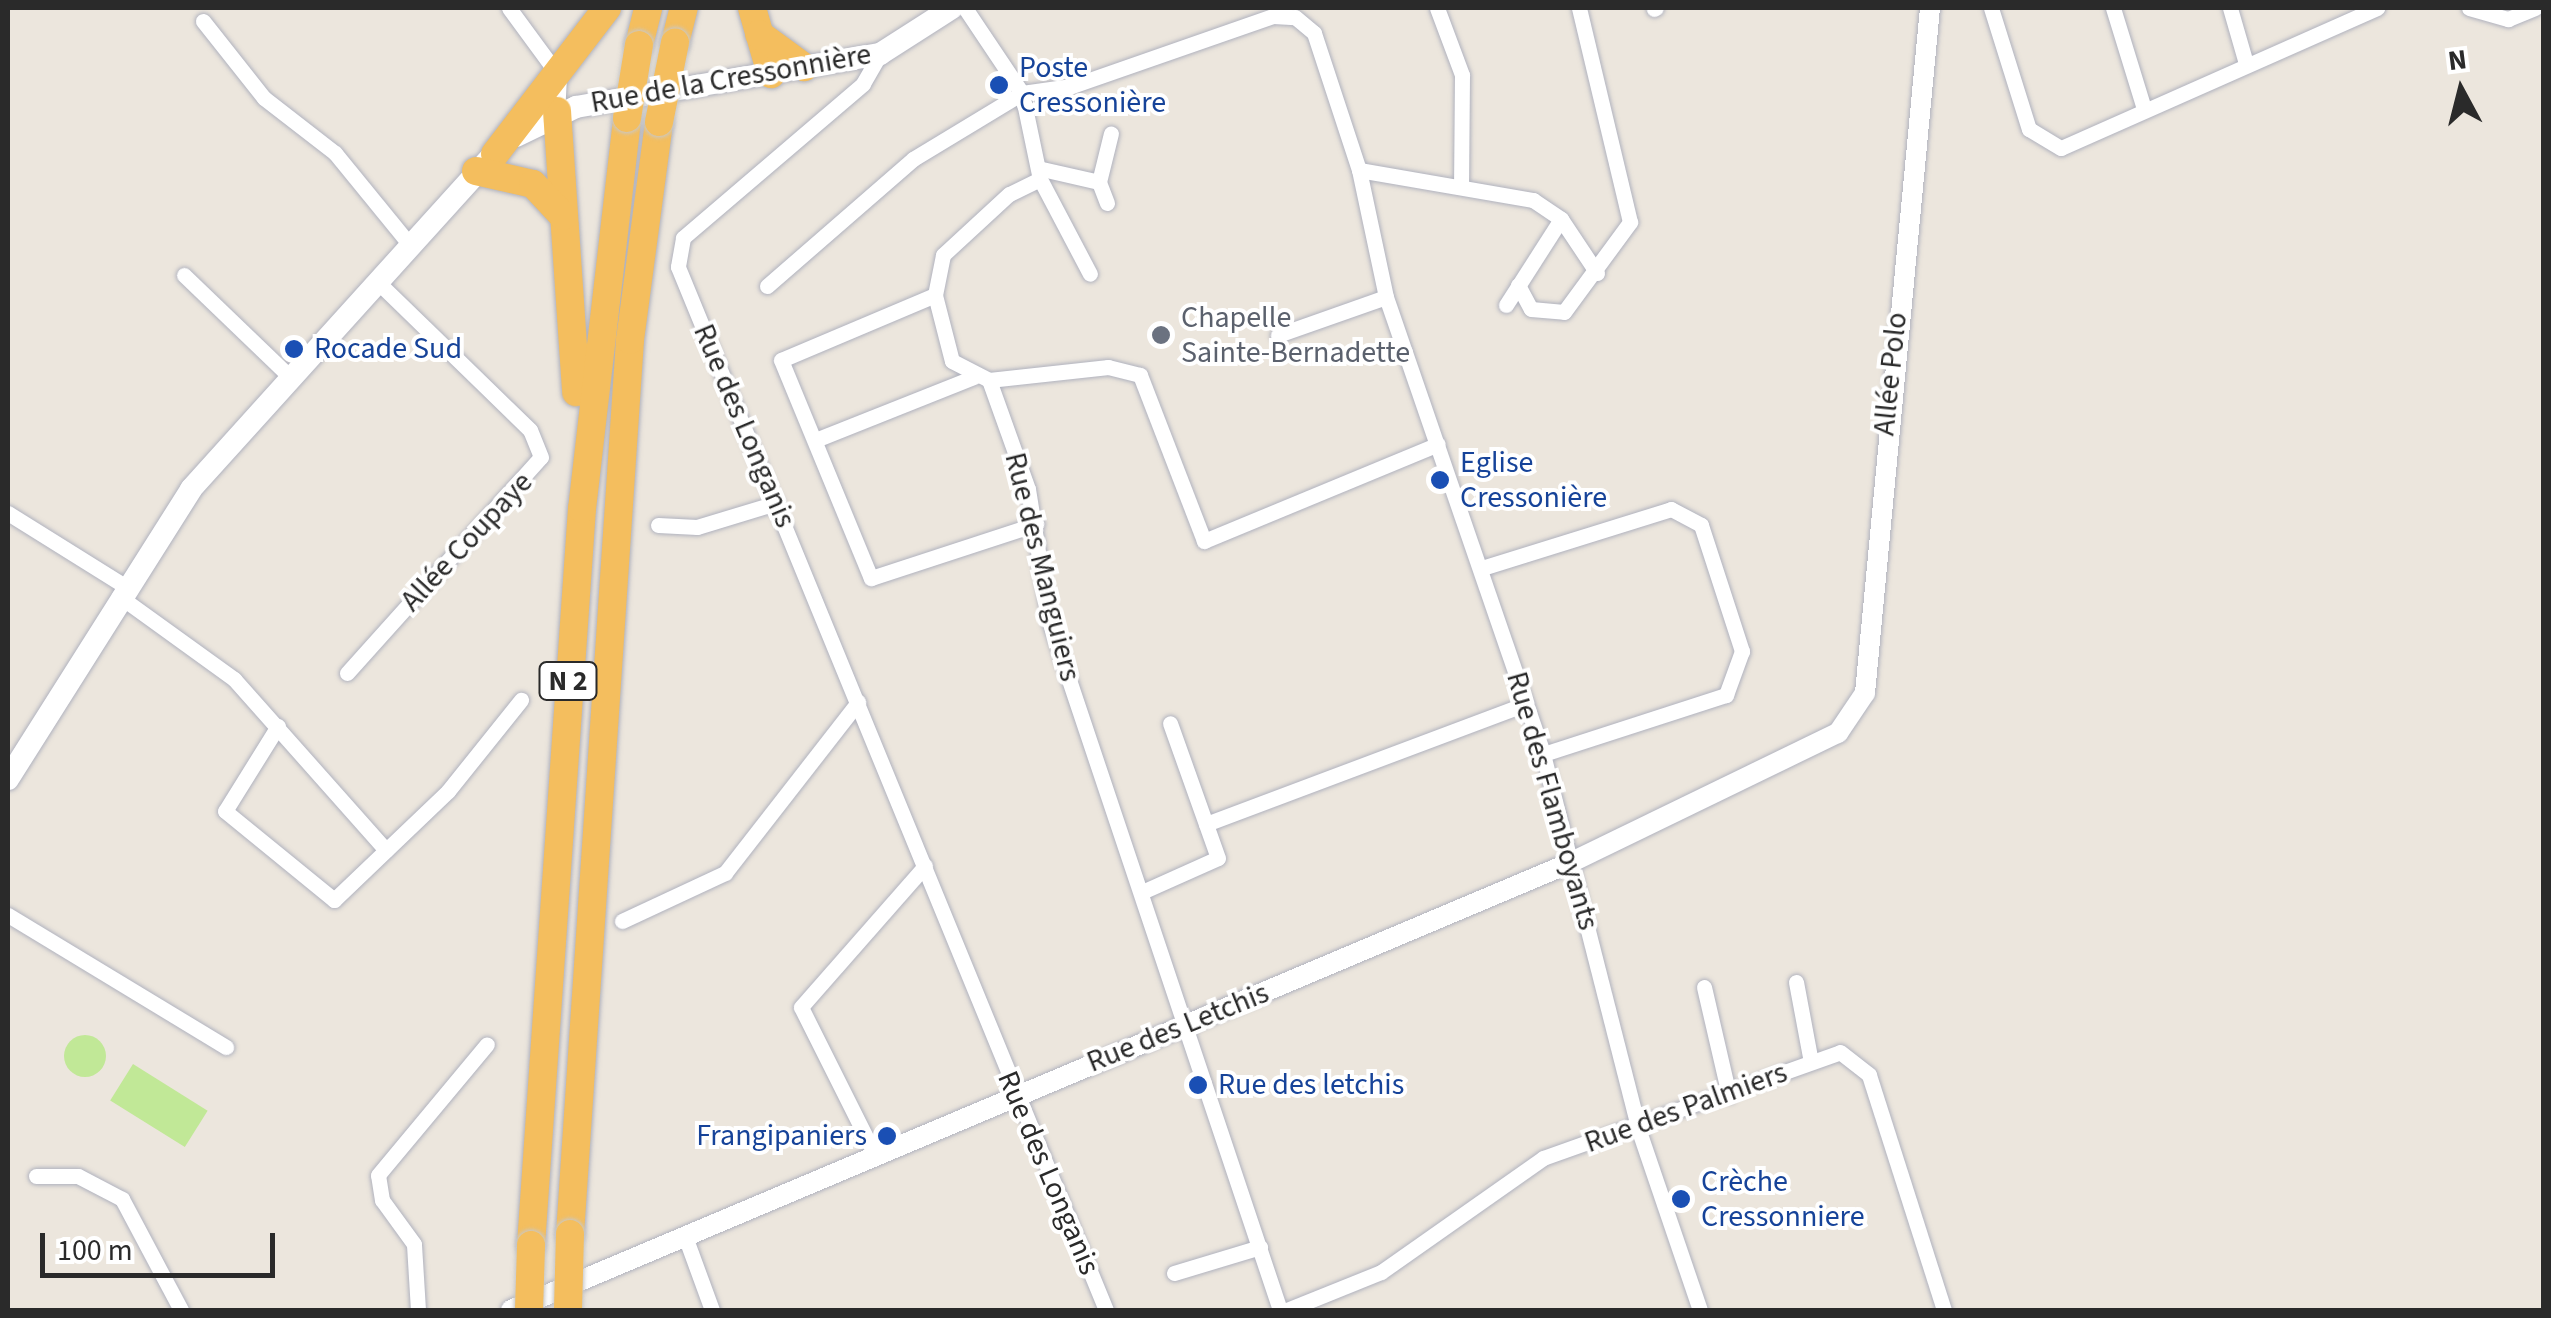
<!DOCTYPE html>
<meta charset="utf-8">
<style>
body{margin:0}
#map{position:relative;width:2551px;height:1318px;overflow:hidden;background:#ece6dd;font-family:"Source Sans 3",sans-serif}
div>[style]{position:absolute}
.pitch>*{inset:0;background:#c1e897;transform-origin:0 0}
.round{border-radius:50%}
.roads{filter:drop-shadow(0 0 2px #b0b2be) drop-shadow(0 0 2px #b0b2be)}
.minor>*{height:15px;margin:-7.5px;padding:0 7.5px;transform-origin:7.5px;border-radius:7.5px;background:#fff}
.tertiary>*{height:20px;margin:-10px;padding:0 10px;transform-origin:10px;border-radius:10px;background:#fff}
.secondary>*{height:22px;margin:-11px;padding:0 11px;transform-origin:11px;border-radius:11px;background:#fff}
.trunk>*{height:28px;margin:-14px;padding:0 14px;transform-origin:14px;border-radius:14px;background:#f4be5e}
.bridges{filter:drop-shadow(0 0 2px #c8c8c8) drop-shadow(0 0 2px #c8c8c8)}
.trunk-bridge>*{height:28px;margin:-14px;padding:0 14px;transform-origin:14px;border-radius:14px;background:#f4be5e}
.dots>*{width:28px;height:28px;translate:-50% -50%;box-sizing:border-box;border:5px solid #fff;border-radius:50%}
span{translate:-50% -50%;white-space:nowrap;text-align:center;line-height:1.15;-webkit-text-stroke:8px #fff;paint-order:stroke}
.shield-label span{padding:2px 8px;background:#fff;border:2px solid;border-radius:8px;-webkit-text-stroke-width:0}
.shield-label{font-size:28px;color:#2a2a2a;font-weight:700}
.transit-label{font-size:30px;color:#164399}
.left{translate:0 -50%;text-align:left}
.right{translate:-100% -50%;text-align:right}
.street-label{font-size:30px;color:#2a2a2a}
.worship-label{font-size:30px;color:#5b616d}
.frame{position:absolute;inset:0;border:10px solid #2a2a2a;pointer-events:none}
.north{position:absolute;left:2411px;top:40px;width:100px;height:100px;-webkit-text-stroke:8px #fff;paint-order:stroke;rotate:353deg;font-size:28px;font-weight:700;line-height:40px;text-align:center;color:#2a2a2a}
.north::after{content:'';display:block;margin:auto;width:35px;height:45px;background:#2a2a2a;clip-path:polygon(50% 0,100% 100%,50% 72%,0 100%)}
.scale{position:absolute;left:40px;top:1233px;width:235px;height:45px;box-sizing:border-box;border:5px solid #2a2a2a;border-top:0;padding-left:12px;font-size:30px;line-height:35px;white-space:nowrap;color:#2a2a2a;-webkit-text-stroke:8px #fff;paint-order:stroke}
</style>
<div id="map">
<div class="pitch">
<i class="round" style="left:64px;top:1035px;width:42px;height:42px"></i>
<i style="left:133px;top:1064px;width:88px;height:43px;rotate:32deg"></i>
</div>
<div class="roads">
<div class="minor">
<i style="left:509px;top:8px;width:84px;rotate:53.7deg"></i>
<i style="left:559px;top:76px;width:35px;rotate:93deg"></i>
<i style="left:965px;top:8px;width:102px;rotate:56.2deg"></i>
<i style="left:1022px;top:93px;width:88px;rotate:78.2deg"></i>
<i style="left:1437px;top:8px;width:72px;rotate:69.5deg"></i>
<i style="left:1462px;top:75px;width:107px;rotate:90.5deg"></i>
<i style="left:1991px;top:8px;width:127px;rotate:72.6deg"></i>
<i style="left:2029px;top:129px;width:37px;rotate:31deg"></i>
<i style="left:2061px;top:148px;width:346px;rotate:-23.9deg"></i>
<i style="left:2113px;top:8px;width:106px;rotate:72.9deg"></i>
<i style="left:2230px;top:8px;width:54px;rotate:73.9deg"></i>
<i style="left:2469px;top:8px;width:41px;rotate:15.8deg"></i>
<i style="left:2508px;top:19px;width:29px;rotate:-22deg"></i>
<i style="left:1654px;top:9px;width:2px;rotate:-27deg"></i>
<i style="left:203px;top:21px;width:98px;rotate:51.6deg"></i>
<i style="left:264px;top:98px;width:90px;rotate:37.8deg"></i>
<i style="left:335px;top:153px;width:119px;rotate:50.8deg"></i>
<i style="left:880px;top:54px;width:34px;rotate:120deg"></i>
<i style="left:863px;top:84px;width:237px;rotate:139.5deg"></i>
<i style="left:683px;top:238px;width:29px;rotate:100deg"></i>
<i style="left:678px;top:267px;width:1127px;rotate:67.69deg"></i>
<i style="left:1042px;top:169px;width:58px;rotate:12.8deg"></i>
<i style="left:1359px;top:170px;width:177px;rotate:9.8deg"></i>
<i style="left:1533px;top:200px;width:34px;rotate:34deg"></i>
<i style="left:1561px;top:219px;width:65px;rotate:56.3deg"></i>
<i style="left:1040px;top:179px;width:34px;rotate:154deg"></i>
<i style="left:1009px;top:194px;width:90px;rotate:137.3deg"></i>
<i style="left:943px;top:255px;width:41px;rotate:101.3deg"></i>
<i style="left:935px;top:295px;width:68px;rotate:75.6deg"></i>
<i style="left:952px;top:361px;width:42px;rotate:27.2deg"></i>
<i style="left:989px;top:380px;width:120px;rotate:-6.2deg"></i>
<i style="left:1108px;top:367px;width:33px;rotate:14deg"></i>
<i style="left:1140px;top:375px;width:178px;rotate:68.9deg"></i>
<i style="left:1204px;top:541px;width:253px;rotate:-22.5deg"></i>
<i style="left:1040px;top:179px;width:107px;rotate:62.2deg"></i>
<i style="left:1107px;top:203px;width:22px;rotate:-111deg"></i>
<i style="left:1099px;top:182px;width:50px;rotate:-76.2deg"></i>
<i style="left:184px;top:275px;width:146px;rotate:43.9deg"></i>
<i style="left:1518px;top:285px;width:27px;rotate:62deg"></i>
<i style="left:1531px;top:309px;width:33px;rotate:5deg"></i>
<i style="left:1564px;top:312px;width:112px;rotate:-53.7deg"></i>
<i style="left:1630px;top:222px;width:220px;rotate:-103.4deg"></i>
<i style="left:767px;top:286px;width:194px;rotate:-41deg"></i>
<i style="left:913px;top:159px;width:127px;rotate:-31.2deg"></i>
<i style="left:1022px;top:93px;width:50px;rotate:-8deg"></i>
<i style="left:1072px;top:86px;width:213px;rotate:-19.2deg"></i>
<i style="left:1273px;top:16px;width:22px;rotate:3deg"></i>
<i style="left:1295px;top:17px;width:25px;rotate:40deg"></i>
<i style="left:1314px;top:33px;width:144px;rotate:71.8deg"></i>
<i style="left:1359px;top:170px;width:130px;rotate:78deg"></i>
<i style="left:1386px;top:297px;width:483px;rotate:71deg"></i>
<i style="left:1543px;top:754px;width:389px;rotate:75.7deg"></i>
<i style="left:1639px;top:1131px;width:189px;rotate:71.2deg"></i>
<i style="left:935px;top:295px;width:167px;rotate:157.1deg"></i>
<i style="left:781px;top:360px;width:236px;rotate:67.6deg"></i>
<i style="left:871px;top:578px;width:174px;rotate:-18.1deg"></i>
<i style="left:1506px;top:305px;width:102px;rotate:-57.4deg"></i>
<i style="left:1278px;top:335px;width:114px;rotate:-19.4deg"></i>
<i style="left:989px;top:380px;width:116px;rotate:70.3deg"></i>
<i style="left:1028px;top:489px;width:133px;rotate:80.9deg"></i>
<i style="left:1049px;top:620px;width:728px;rotate:71.49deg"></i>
<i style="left:818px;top:439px;width:168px;rotate:-21.7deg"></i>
<i style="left:8px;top:513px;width:138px;rotate:32deg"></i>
<i style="left:658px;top:525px;width:39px;rotate:3deg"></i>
<i style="left:697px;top:527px;width:83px;rotate:-16.9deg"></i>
<i style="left:1482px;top:568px;width:198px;rotate:-17.3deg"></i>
<i style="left:1671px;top:509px;width:34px;rotate:28deg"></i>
<i style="left:1701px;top:525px;width:133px;rotate:72deg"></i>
<i style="left:1742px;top:651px;width:47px;rotate:110deg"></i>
<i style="left:1726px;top:695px;width:192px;rotate:162.1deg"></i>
<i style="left:119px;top:596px;width:142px;rotate:35.8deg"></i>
<i style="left:234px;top:679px;width:229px;rotate:48.4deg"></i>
<i style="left:347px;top:673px;width:290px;rotate:-48.1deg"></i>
<i style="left:541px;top:457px;width:29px;rotate:-112deg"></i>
<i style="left:530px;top:430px;width:214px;rotate:-135.8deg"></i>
<i style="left:278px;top:726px;width:100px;rotate:121.9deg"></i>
<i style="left:225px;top:811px;width:141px;rotate:39.2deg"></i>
<i style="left:334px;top:900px;width:158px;rotate:-43.7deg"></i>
<i style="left:448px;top:791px;width:117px;rotate:-51.3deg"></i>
<i style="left:1206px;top:824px;width:342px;rotate:-20.6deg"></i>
<i style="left:1142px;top:892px;width:83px;rotate:-24.1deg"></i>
<i style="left:1218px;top:858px;width:143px;rotate:-109.6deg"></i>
<i style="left:8px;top:915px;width:255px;rotate:31.2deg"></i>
<i style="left:622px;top:921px;width:114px;rotate:-25deg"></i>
<i style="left:725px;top:873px;width:217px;rotate:-52.1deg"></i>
<i style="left:1796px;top:982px;width:81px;rotate:79.4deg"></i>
<i style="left:1704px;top:987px;width:111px;rotate:77deg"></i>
<i style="left:875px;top:1155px;width:165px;rotate:-116.6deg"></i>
<i style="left:801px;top:1007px;width:188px;rotate:-48.7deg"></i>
<i style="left:36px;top:1176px;width:42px"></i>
<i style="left:78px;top:1176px;width:50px;rotate:27.6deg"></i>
<i style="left:122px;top:1199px;width:126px;rotate:62deg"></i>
<i style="left:686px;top:1239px;width:76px;rotate:69.9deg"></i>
<i style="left:1174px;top:1273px;width:90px;rotate:-16.8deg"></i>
<i style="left:418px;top:1310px;width:66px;rotate:-93.5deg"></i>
<i style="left:414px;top:1244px;width:54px;rotate:-126deg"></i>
<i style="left:382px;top:1200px;width:25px;rotate:-99deg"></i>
<i style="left:378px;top:1175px;width:170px;rotate:-50.2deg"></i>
<i style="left:1287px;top:1310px;width:101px;rotate:-22deg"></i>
<i style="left:1381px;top:1272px;width:198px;rotate:-35.1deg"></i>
<i style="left:1543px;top:1158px;width:315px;rotate:-19.6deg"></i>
<i style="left:1840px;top:1052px;width:37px;rotate:38deg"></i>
<i style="left:1869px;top:1075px;width:247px;rotate:72.3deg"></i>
</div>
<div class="tertiary">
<i style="left:511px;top:1310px;width:1152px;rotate:-22.89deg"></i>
<i style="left:1572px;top:862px;width:296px;rotate:-25.9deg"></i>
<i style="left:1838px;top:733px;width:48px;rotate:-56deg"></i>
<i style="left:1865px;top:693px;width:688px;rotate:-84.58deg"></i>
</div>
<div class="secondary">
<i style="left:516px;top:136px;width:67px;rotate:-25.8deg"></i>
<i style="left:576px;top:107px;width:309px;rotate:-9.9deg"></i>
<i style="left:880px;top:54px;width:85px;rotate:-32.6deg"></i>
<i style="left:8px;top:779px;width:343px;rotate:-57.7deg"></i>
<i style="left:191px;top:489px;width:443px;rotate:-47.9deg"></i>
</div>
<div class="trunk">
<i style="left:752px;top:8px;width:69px;rotate:73.9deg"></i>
<i style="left:759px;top:34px;width:56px;rotate:36.3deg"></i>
<i style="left:675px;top:43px;width:36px;rotate:-76deg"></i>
<i style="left:639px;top:45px;width:38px;rotate:-76deg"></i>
<i style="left:557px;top:111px;width:282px;rotate:86.1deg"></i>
<i style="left:495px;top:154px;width:184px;rotate:-52.5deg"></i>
<i style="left:476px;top:171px;width:58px;rotate:12.8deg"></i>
<i style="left:533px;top:184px;width:44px;rotate:46.8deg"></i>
<i style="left:570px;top:1234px;width:896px;rotate:-86.16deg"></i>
<i style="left:630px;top:340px;width:220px;rotate:-82.4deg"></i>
<i style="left:531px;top:1245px;width:738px;rotate:-86.04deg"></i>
<i style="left:582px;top:509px;width:394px;rotate:-83.4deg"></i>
</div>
</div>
<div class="bridges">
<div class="trunk-bridge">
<i style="left:627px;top:118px;width:74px;rotate:-80.7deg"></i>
<i style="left:659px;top:122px;width:81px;rotate:-78.6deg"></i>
<i style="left:529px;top:1310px;width:65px;rotate:-88.2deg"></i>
<i style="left:568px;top:1310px;width:76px;rotate:-88.5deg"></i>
</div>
</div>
<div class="dots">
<i style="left:999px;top:85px;background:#1a4fb4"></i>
<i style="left:1161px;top:335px;background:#6b7280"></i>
<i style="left:294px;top:349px;background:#1a4fb4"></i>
<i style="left:1440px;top:480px;background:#1a4fb4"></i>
<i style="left:1198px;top:1085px;background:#1a4fb4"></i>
<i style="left:887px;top:1136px;background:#1a4fb4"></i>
<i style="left:1681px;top:1199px;background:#1a4fb4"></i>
</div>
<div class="shield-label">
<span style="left:568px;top:681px">N 2</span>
</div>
<div class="transit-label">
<span class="left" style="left:1019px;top:85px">Poste<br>Cressonière</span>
<span class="left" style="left:314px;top:349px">Rocade Sud</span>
<span class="left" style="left:1460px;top:480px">Eglise<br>Cressonière</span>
<span class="left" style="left:1218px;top:1085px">Rue des letchis</span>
<span class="right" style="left:867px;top:1136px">Frangipaniers</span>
<span class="left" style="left:1701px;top:1199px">Crèche<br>Cressonniere</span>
</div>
<div class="street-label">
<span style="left:731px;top:79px;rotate:-10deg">Rue de la Cressonnière</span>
<span style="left:1891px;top:374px;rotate:-84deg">Allée Polo</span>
<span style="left:744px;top:426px;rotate:67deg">Rue des Longanis</span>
<span style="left:467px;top:542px;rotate:-47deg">Allée Coupaye</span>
<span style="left:1042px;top:567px;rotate:76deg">Rue des Manguiers</span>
<span style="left:1552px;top:801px;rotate:74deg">Rue des Flamboyants</span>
<span style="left:1178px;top:1028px;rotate:-22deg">Rue des Letchis</span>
<span style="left:1686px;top:1108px;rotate:-20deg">Rue des Palmiers</span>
<span style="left:1048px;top:1173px;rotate:67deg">Rue des Longanis</span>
</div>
<div class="worship-label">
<span class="left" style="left:1181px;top:335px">Chapelle<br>Sainte-Bernadette</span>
</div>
<div class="frame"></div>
<div class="north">N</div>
<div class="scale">100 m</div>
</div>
